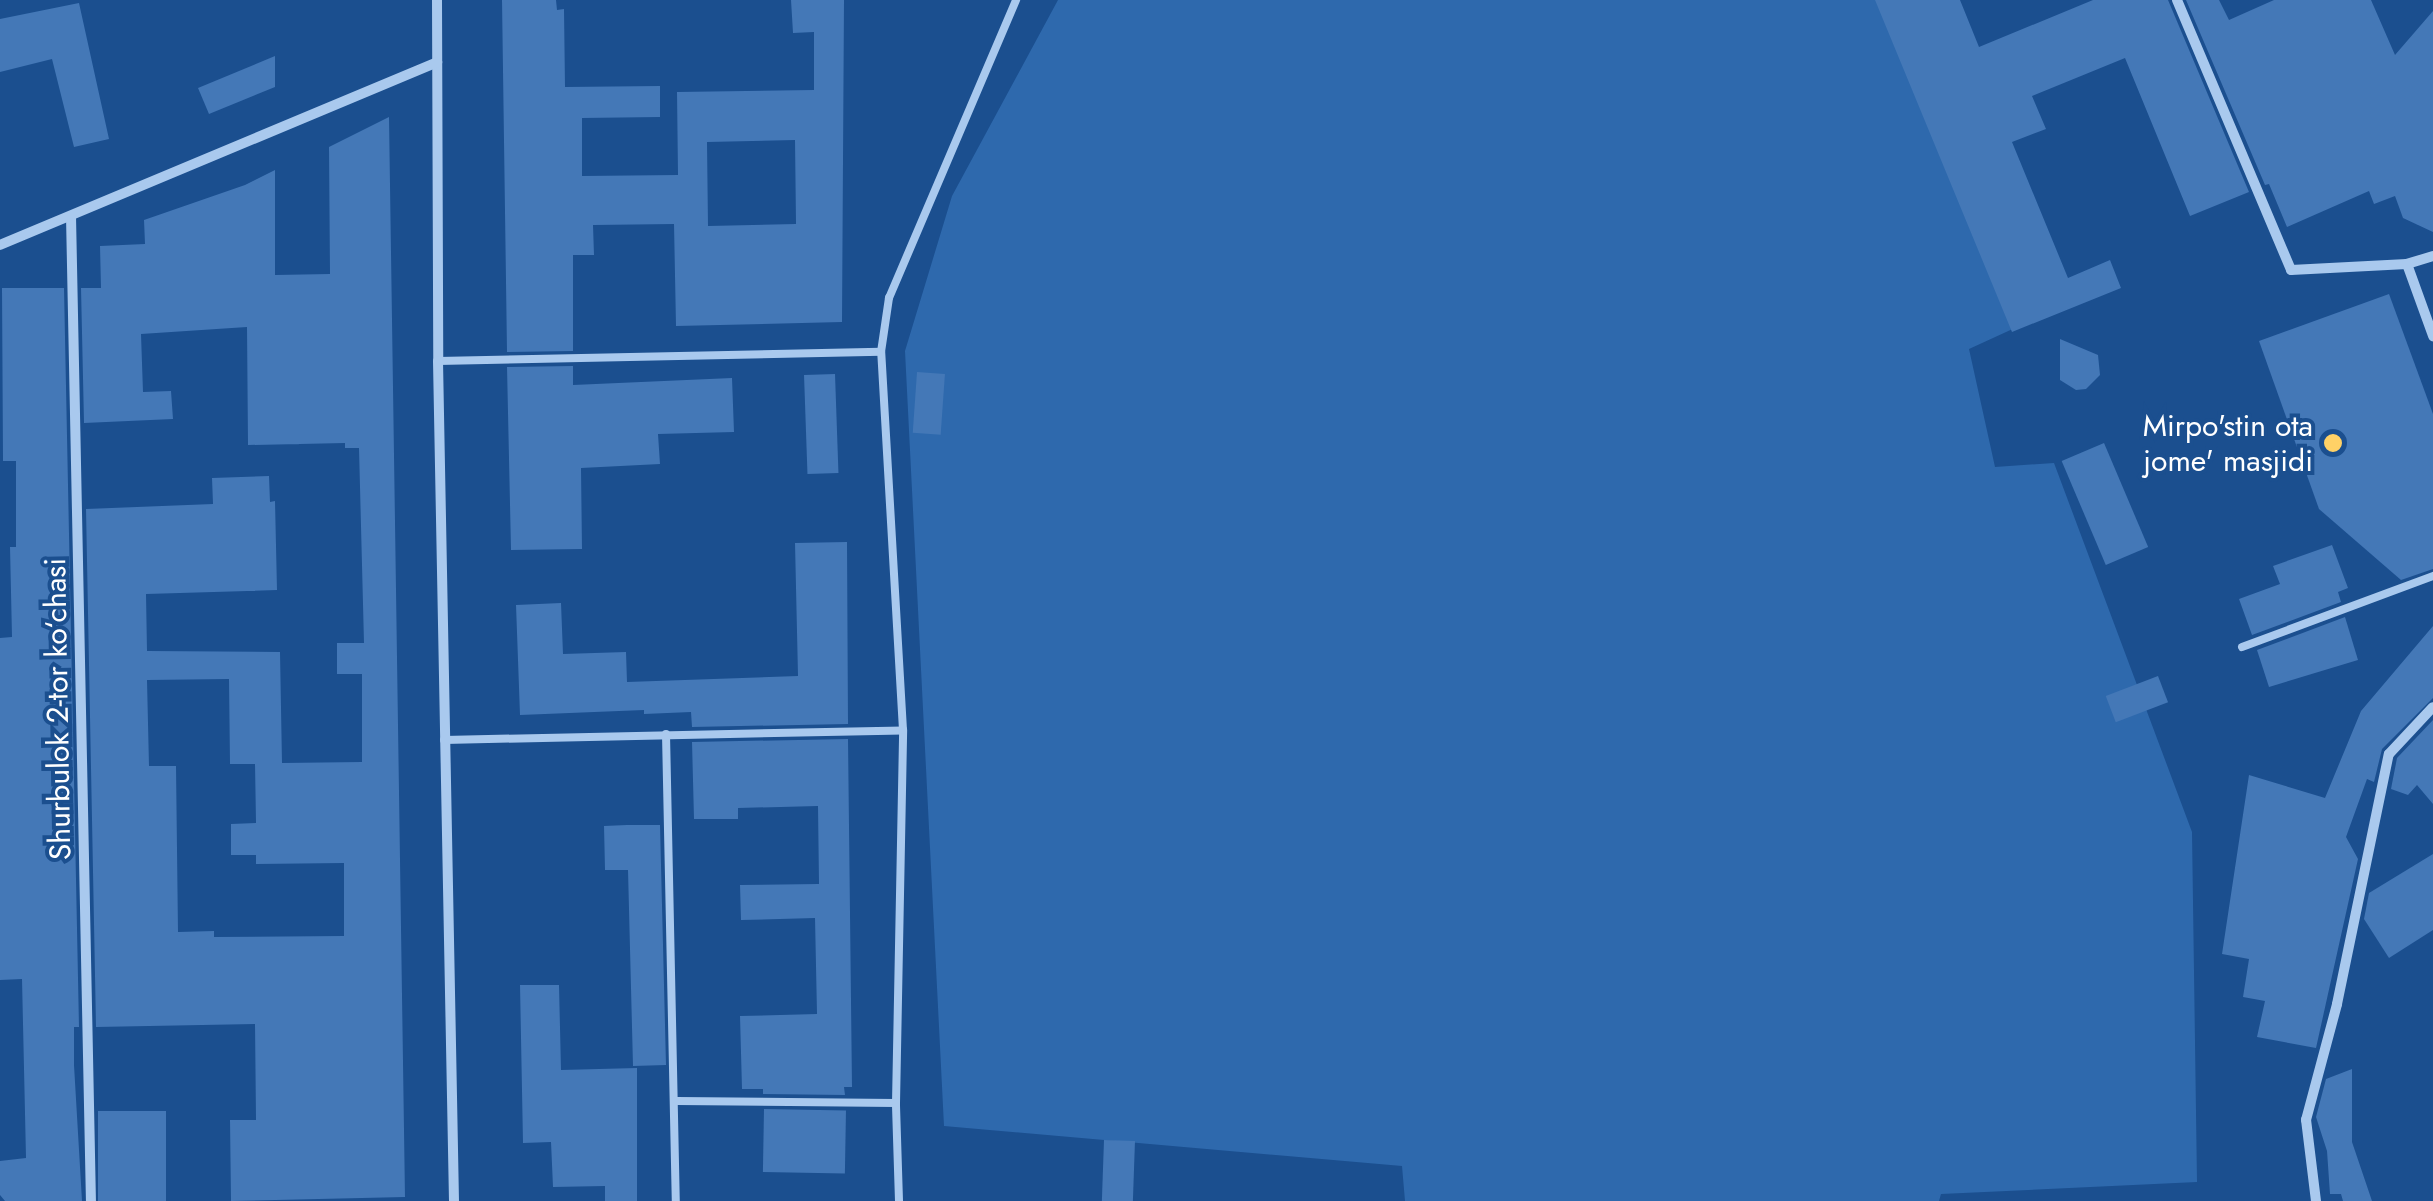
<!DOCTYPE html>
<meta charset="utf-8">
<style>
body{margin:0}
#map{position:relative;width:2433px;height:1201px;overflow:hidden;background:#1b4f8f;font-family:Jost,sans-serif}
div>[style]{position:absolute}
.green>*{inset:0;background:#2e69ad}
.building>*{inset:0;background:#4478b7;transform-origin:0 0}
.service>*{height:8px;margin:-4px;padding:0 4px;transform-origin:4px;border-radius:4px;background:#a9c9ee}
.minor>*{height:10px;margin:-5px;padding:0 5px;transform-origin:5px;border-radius:5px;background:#a9c9ee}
.dots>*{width:28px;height:28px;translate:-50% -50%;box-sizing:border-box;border:5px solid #1b4f8f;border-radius:50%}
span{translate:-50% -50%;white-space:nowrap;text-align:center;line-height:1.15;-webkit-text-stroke:8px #1b4f8f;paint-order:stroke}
.poi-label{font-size:30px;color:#fff}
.right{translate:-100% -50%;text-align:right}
.street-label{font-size:30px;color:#fff}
</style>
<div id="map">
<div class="green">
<i style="clip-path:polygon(1058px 0,1884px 0,2017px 327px,1969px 349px,1995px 467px,2054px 463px,2192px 832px,2197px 1182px,1941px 1194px,1939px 1201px,1405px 1201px,1402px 1166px,944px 1126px,905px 351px,952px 196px)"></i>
</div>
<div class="building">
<i style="clip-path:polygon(evenodd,502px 0,556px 0,557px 10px,564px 9px,565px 87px,660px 86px,660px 117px,582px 118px,582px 176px,678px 175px,677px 92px,814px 90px,814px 32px,793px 33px,791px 0,844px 0,842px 322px,676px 326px,674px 224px,593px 225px,594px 255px,573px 255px,573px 351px,507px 352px,502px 0,795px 140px,796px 224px,708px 226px,707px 142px,795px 140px)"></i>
<i style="clip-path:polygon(1875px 0,1960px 0,1979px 47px,2093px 0,2168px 0,2249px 192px,2190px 216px,2125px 58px,2032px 96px,2046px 129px,2012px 142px,2068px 278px,2110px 260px,2121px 288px,2012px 332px)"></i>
<i style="clip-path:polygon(2186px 0,2219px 0,2229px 20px,2274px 0,2371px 0,2395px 55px,2433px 11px,2433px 232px,2403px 218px,2395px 196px,2374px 204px,2369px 191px,2287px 227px,2269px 184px,2265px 185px)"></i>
<i style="clip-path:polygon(79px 3px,109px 139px,74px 147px,52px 59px,0 72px,0 19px)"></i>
<i style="clip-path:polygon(275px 56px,275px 87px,209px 114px,198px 88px)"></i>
<i style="clip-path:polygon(evenodd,389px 117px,405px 1197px,231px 1201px,230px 1120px,256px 1120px,255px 1024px,96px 1027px,86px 509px,213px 504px,212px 478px,269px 476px,270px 502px,275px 501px,277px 590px,146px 594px,147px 651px,280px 652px,282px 763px,362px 762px,362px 674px,337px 674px,337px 643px,364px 643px,359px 448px,345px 448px,345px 443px,248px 445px,247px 327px,141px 334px,143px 392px,171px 391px,173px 419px,84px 423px,81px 288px,101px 288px,100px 246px,145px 244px,144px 220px,245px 185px,275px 170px,275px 275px,330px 274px,329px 147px,389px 117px,229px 679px,230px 764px,255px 764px,256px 823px,231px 824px,231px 855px,256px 855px,256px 864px,344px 863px,344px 936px,214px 937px,214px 931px,178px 932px,176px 766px,149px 766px,147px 680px,229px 679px)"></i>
<i style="clip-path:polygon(2px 288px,64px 288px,79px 1027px,74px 1027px,74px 1065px,82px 1201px,5px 1201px,0 1195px,0 1161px,26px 1158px,22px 979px,0 980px,0 638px,12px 637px,10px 547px,16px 547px,16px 461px,3px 461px)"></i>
<i style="clip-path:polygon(2389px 294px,2433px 414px,2433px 569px,2401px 580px,2319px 509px,2259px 341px)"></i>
<i style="clip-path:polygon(2060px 339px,2098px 355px,2100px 375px,2086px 389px,2076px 390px,2060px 380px)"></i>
<i style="clip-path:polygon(573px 366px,573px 385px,732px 378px,734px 432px,658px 434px,660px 464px,581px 468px,582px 549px,511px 550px,507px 367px)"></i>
<i style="left:917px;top:372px;width:28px;height:61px;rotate:4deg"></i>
<i style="left:835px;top:374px;width:99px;height:31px;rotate:88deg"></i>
<i style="left:2104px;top:443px;width:113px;height:46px;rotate:67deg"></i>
<i style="clip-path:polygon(847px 542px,848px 724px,692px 727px,691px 712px,644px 714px,644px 710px,520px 715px,516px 605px,561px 603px,563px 654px,626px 652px,627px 682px,798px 676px,795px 543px)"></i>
<i style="clip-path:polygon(2332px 545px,2348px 588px,2338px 592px,2341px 602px,2252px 635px,2239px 599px,2280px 584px,2273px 566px)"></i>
<i style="clip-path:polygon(2345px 617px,2358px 660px,2269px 687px,2257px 650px)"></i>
<i style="clip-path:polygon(2433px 626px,2433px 698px,2382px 749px,2374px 782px,2367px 779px,2346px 837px,2358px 859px,2316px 1048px,2257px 1037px,2265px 1001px,2243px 997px,2249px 959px,2222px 954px,2249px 775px,2325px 798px,2361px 711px)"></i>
<i style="left:2158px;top:676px;width:28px;height:56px;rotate:69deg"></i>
<i style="clip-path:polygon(2433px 720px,2433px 804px,2417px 785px,2408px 795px,2391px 789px,2397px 758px)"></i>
<i style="clip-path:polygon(848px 739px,852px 1087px,844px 1087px,845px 1095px,763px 1094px,763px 1089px,742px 1089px,740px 1016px,817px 1014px,815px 918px,741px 920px,740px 885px,819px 884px,818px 806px,738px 808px,738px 819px,694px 819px,692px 742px)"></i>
<i style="clip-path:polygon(627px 825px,660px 825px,666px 1065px,633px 1066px,628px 870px,605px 870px,604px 826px)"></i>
<i style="clip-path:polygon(2433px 854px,2433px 930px,2389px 958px,2364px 919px,2369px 893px)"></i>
<i style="clip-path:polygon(520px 985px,559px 985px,561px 1070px,637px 1068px,637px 1201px,605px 1201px,605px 1186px,553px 1187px,551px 1142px,523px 1143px)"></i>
<i style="clip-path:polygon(2352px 1069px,2352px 1142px,2372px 1201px,2343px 1201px,2341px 1194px,2330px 1194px,2327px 1151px,2316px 1117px,2326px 1079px)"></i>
<i style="left:764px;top:1109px;width:82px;height:63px;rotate:1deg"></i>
<i style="left:98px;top:1111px;width:68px;height:90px"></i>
<i style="left:1104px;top:1140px;width:31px;height:61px;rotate:2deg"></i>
</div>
<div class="service">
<i style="left:438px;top:361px;width:443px;rotate:-1.2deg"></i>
<i style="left:2242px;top:647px;width:204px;rotate:-20.4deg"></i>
<i style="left:666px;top:734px;width:467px;rotate:88.8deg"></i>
<i style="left:444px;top:740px;width:459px;rotate:-1.2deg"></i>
<i style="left:677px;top:1101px;width:219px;rotate:0.5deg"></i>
<i style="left:899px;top:1201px;width:98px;rotate:-91.8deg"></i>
<i style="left:896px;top:1103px;width:373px;rotate:-88.9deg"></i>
<i style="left:903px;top:730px;width:379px;rotate:-93.3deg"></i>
<i style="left:881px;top:352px;width:55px;rotate:-81.6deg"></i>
<i style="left:889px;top:298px;width:324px;rotate:-66.9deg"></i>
</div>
<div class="minor">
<i style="left:437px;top:0;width:361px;rotate:89.8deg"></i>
<i style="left:438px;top:361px;width:840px;rotate:88.91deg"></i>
<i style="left:2177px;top:0;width:293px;rotate:67.1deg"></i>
<i style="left:2291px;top:270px;width:116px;rotate:-3deg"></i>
<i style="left:71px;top:216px;width:985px;rotate:88.84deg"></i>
<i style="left:0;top:245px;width:474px;rotate:-22.7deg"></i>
<i style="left:2433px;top:256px;width:27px;rotate:163deg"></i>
<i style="left:2407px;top:264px;width:77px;rotate:70.1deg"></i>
<i style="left:2316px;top:1201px;width:82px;rotate:-97deg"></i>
<i style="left:2306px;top:1120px;width:120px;rotate:-75deg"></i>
<i style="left:2337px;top:1004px;width:255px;rotate:-78.3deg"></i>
<i style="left:2389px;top:754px;width:64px;rotate:-46.9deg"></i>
</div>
<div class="dots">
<i style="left:2333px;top:443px;background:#ffd166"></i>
</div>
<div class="poi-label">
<span class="right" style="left:2313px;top:443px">Mirpo'stin ota<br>jome' masjidi</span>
</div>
<div class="street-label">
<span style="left:58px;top:709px;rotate:-91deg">Shurbulok 2-tor ko‘chasi</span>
</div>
</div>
